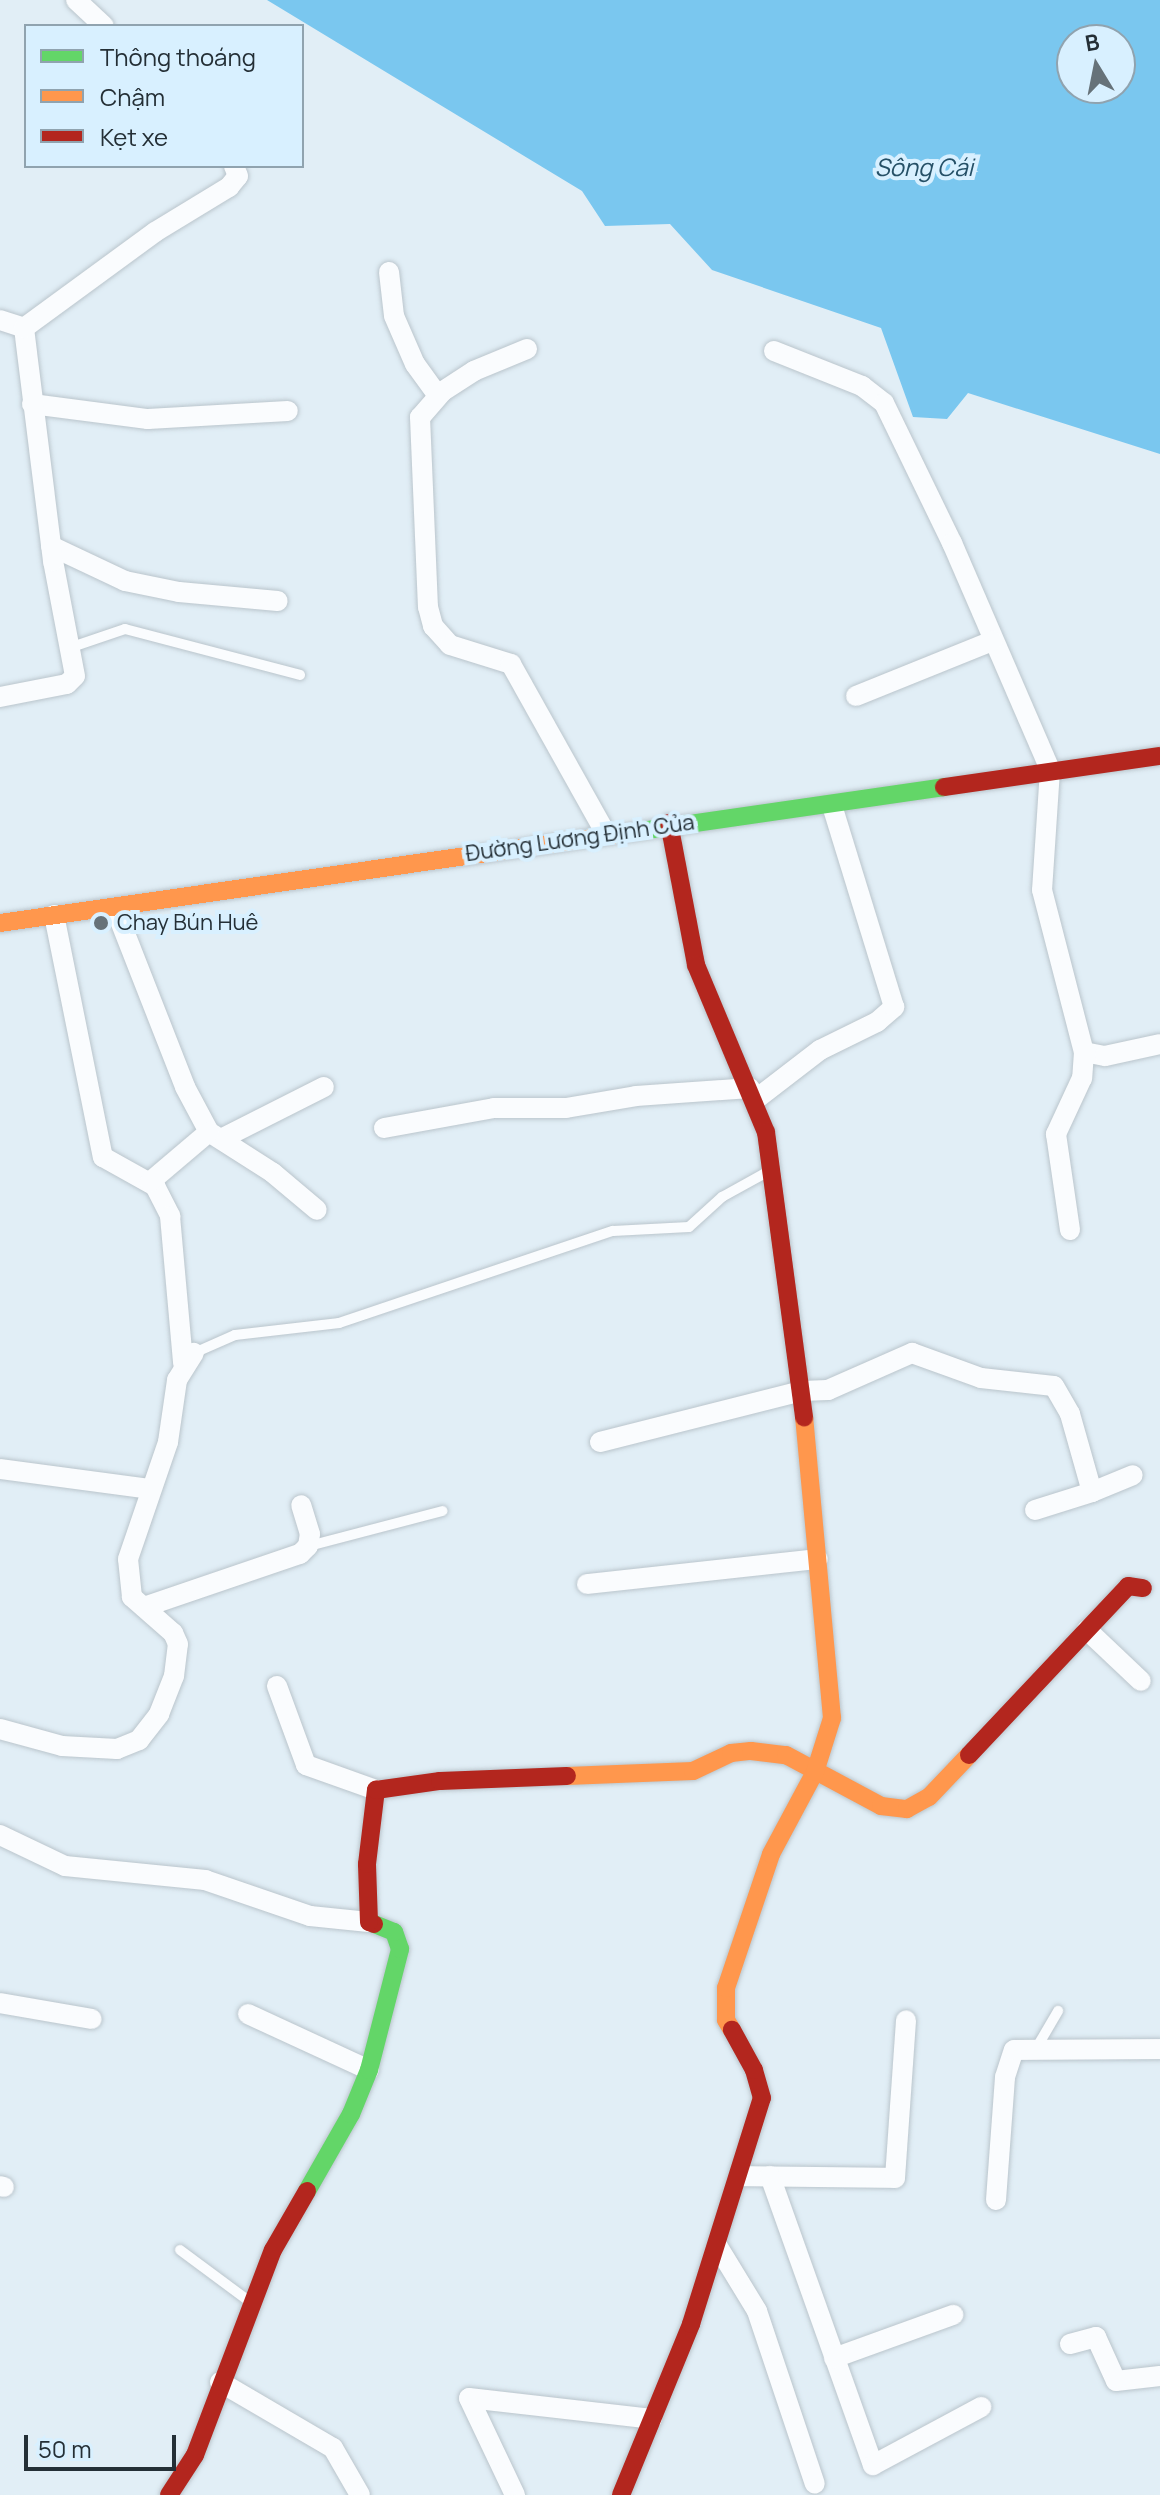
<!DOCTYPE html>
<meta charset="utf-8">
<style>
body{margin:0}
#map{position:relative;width:1160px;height:2495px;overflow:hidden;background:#e1eef6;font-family:Manrope,sans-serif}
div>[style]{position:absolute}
.water>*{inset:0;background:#7ac7ef}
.roads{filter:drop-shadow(0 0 2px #bac5cc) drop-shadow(0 0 2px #bac5cc)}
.lane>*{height:10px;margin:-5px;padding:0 5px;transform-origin:5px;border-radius:5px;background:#fafcfe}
.street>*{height:20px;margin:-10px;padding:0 10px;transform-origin:10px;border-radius:10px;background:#fafcfe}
.fast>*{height:18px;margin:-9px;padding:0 9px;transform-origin:9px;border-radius:9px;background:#63d668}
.slow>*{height:18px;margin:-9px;padding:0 9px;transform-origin:9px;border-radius:9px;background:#ff974d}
.jam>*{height:18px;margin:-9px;padding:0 9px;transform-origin:9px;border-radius:9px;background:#b3261e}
.dots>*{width:22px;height:22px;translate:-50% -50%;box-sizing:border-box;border:4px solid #d8f0ff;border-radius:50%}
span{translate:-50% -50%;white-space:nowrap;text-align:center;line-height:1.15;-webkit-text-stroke:8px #d8f0ff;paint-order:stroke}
.street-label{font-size:22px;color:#242f36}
.poi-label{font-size:22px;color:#242f36}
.left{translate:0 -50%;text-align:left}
.water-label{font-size:24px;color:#255067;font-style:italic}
.legend{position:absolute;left:24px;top:24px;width:280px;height:144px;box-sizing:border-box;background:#d8f0ff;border:2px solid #90a3af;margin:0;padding:10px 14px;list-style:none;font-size:24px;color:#242f36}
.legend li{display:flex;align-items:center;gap:16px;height:40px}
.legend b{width:40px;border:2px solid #90a3af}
.north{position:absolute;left:1056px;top:24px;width:80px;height:80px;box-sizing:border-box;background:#d8f0ff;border:2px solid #90a3af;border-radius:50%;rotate:350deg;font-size:22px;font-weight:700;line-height:32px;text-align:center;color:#242f36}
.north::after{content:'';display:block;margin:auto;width:28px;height:36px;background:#667279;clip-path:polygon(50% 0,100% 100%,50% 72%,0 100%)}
.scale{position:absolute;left:24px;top:2435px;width:152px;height:36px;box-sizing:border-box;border:4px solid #242f36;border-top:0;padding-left:10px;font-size:24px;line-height:28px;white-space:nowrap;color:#242f36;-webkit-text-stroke:6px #d8f0ff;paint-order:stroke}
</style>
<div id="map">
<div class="water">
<i style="clip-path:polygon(evenodd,267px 0,1160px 0,1160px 454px,968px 393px,947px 419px,913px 417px,881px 328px,712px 270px,670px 224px,605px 226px,582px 191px,267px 0,1072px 40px,1120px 40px,1120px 88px,1072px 88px,1072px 40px)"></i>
</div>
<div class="roads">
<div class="lane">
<i style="left:72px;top:647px;width:56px;rotate:-18.8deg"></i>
<i style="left:125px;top:629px;width:181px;rotate:14.7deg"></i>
<i style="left:194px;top:1353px;width:45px;rotate:-23.7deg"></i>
<i style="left:235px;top:1335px;width:105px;rotate:-6.6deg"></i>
<i style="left:339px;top:1323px;width:289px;rotate:-18.6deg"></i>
<i style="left:613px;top:1231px;width:76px;rotate:-3deg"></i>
<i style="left:689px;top:1227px;width:45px;rotate:-42.3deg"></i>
<i style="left:722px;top:1197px;width:54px;rotate:-29deg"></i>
<i style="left:309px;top:1546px;width:138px;rotate:-14.7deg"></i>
<i style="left:1037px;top:2047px;width:42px;rotate:-59.7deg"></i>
<i style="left:180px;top:2250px;width:87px;rotate:36.6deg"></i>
</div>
<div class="street">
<i style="left:76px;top:0;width:38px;rotate:43deg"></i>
<i style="left:389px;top:272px;width:44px;rotate:83.5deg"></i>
<i style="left:394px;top:316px;width:52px;rotate:66.4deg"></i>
<i style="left:415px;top:364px;width:39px;rotate:54deg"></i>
<i style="left:0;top:320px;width:25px;rotate:18deg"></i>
<i style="left:527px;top:349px;width:57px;rotate:157.5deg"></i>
<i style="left:474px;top:371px;width:37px;rotate:147deg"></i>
<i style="left:443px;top:391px;width:35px;rotate:131deg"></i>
<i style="left:420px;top:417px;width:190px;rotate:87.6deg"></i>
<i style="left:428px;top:607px;width:20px;rotate:75deg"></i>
<i style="left:433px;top:626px;width:25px;rotate:48deg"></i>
<i style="left:450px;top:645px;width:64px;rotate:17.3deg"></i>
<i style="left:511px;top:664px;width:193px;rotate:60.8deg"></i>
<i style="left:774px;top:351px;width:95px;rotate:21.7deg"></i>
<i style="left:862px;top:386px;width:28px;rotate:38deg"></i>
<i style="left:884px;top:403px;width:156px;rotate:64.1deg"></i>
<i style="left:952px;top:543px;width:247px;rotate:66.6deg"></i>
<i style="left:1050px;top:770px;width:120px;rotate:93.8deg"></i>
<i style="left:1042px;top:890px;width:167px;rotate:75.5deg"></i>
<i style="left:1084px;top:1052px;width:26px;rotate:94deg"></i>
<i style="left:1082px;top:1078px;width:62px;rotate:114.9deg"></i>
<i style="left:1056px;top:1134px;width:97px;rotate:81.7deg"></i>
<i style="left:32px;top:404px;width:117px;rotate:7.4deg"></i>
<i style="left:148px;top:419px;width:140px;rotate:-3.3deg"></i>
<i style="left:51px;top:546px;width:82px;rotate:25.3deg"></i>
<i style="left:125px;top:581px;width:55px;rotate:11.5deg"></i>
<i style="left:179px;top:592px;width:99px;rotate:5.2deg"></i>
<i style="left:856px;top:696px;width:147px;rotate:-22deg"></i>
<i style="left:0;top:697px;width:68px;rotate:-11deg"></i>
<i style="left:67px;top:684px;width:11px;rotate:-45deg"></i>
<i style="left:75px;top:676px;width:117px;rotate:-100.8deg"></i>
<i style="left:53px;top:561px;width:235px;rotate:-97.1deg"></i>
<i style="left:24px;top:328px;width:162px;rotate:-36.2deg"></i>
<i style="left:155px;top:232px;width:87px;rotate:-31.3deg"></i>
<i style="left:229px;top:187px;width:14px;rotate:-51deg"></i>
<i style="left:238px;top:176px;width:11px;rotate:-112deg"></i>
<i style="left:115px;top:908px;width:192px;rotate:68.6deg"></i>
<i style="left:185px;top:1087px;width:51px;rotate:61.9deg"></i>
<i style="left:209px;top:1132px;width:76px;rotate:32.6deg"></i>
<i style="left:273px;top:1173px;width:57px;rotate:40.1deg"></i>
<i style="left:54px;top:915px;width:247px;rotate:78.6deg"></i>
<i style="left:103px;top:1157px;width:60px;rotate:29.1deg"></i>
<i style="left:155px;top:1186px;width:34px;rotate:63deg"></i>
<i style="left:170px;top:1216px;width:148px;rotate:84.9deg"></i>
<i style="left:1084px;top:1052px;width:21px;rotate:11deg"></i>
<i style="left:1105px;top:1056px;width:56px;rotate:-12.3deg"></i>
<i style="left:755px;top:1100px;width:82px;rotate:-37.6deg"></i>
<i style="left:820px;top:1050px;width:64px;rotate:-26.2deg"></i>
<i style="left:877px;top:1022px;width:23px;rotate:-41deg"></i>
<i style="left:894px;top:1007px;width:210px;rotate:-107.1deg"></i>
<i style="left:384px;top:1128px;width:112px;rotate:-10.3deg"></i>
<i style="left:494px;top:1108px;width:72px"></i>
<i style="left:566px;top:1108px;width:71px;rotate:-9.7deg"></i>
<i style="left:636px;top:1096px;width:114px;rotate:-4deg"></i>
<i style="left:223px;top:1138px;width:113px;rotate:-26.8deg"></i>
<i style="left:150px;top:1182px;width:77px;rotate:-40.3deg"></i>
<i style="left:600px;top:1442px;width:208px;rotate:-14.2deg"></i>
<i style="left:802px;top:1391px;width:26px;rotate:-2deg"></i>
<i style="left:828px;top:1390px;width:92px;rotate:-23.8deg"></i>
<i style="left:912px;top:1353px;width:73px;rotate:19.9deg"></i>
<i style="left:981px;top:1378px;width:73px;rotate:6.3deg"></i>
<i style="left:1054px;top:1386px;width:32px;rotate:60deg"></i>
<i style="left:1070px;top:1414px;width:81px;rotate:74.2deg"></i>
<i style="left:1092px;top:1492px;width:44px;rotate:-22.5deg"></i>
<i style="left:0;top:1469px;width:150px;rotate:7.6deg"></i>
<i style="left:1035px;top:1510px;width:60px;rotate:-17.5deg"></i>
<i style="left:587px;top:1584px;width:232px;rotate:-6.2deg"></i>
<i style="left:144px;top:1607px;width:165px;rotate:-18.8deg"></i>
<i style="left:300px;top:1554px;width:11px;rotate:-45deg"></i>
<i style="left:308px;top:1546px;width:12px;rotate:-81deg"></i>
<i style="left:310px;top:1534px;width:30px;rotate:-107deg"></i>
<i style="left:1087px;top:1630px;width:74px;rotate:43.4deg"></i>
<i style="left:277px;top:1686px;width:84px;rotate:69.8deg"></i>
<i style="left:306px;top:1765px;width:74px;rotate:19.7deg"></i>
<i style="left:0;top:1729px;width:64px;rotate:15.3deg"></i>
<i style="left:62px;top:1746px;width:55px;rotate:3.1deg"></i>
<i style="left:117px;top:1749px;width:24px;rotate:-22deg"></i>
<i style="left:139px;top:1740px;width:33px;rotate:-52deg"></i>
<i style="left:159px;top:1714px;width:41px;rotate:-68.5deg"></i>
<i style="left:174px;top:1676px;width:32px;rotate:-83deg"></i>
<i style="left:178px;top:1644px;width:12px;rotate:-114deg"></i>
<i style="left:173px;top:1633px;width:55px;rotate:-138.7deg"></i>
<i style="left:132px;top:1597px;width:38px;rotate:-96deg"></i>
<i style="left:128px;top:1559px;width:124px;rotate:-71.1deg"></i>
<i style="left:168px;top:1442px;width:63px;rotate:-81.7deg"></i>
<i style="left:177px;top:1380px;width:32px;rotate:-58deg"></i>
<i style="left:0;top:1835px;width:72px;rotate:25.5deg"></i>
<i style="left:65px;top:1866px;width:141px;rotate:5.7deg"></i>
<i style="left:205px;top:1880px;width:111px;rotate:18.9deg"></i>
<i style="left:310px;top:1916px;width:59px;rotate:5.8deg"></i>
<i style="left:0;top:2003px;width:93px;rotate:9.9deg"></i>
<i style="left:248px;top:2014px;width:133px;rotate:24.8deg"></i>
<i style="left:739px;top:2176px;width:156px;rotate:0.7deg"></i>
<i style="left:895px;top:2178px;width:158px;rotate:-86deg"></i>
<i style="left:770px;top:2176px;width:307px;rotate:70.4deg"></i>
<i style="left:873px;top:2465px;width:123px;rotate:-28.2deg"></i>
<i style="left:0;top:2186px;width:4px;rotate:14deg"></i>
<i style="left:996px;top:2200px;width:123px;rotate:-85.8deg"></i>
<i style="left:1005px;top:2077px;width:28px;rotate:-72deg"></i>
<i style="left:1014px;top:2050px;width:146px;rotate:-0.4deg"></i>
<i style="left:718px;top:2247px;width:75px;rotate:58.6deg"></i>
<i style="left:757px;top:2311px;width:182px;rotate:71.5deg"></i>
<i style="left:1070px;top:2344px;width:27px;rotate:-15deg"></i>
<i style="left:1096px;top:2337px;width:48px;rotate:65.6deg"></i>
<i style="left:1116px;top:2381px;width:44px;rotate:-6.5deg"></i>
<i style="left:834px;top:2358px;width:127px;rotate:-19.9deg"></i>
<i style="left:220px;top:2382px;width:131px;rotate:30.3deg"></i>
<i style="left:333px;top:2448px;width:54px;rotate:60.1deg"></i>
<i style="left:515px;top:2495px;width:107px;rotate:-115.4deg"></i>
<i style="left:469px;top:2398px;width:184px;rotate:6.5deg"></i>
</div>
<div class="fast">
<i style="left:640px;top:831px;width:307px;rotate:-8.2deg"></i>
<i style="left:307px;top:2191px;width:89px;rotate:-60.3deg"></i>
<i style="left:351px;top:2114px;width:48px;rotate:-67.8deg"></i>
<i style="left:369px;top:2070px;width:125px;rotate:-75.6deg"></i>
<i style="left:400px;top:1949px;width:18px;rotate:-109deg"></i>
<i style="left:394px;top:1932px;width:22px;rotate:-158deg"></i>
</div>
<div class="slow">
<i style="left:0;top:923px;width:647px;rotate:-8.18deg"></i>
<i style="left:567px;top:1776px;width:126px;rotate:-2.3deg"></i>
<i style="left:693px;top:1771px;width:42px;rotate:-25.3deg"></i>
<i style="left:731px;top:1753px;width:20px;rotate:-6deg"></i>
<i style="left:751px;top:1751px;width:35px;rotate:7deg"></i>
<i style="left:786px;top:1755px;width:108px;rotate:28.2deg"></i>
<i style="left:881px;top:1806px;width:26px;rotate:7deg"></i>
<i style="left:907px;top:1809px;width:25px;rotate:-29deg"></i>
<i style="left:929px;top:1797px;width:58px;rotate:-46.4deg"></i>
<i style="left:732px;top:2030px;width:12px;rotate:-121deg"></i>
<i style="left:726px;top:2020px;width:32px;rotate:-90deg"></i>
<i style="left:726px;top:1988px;width:141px;rotate:-71.4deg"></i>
<i style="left:771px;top:1854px;width:93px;rotate:-61.8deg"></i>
<i style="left:815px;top:1772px;width:57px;rotate:-72.5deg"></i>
<i style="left:832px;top:1718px;width:302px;rotate:-95.3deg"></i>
</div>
<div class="jam">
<i style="left:944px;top:787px;width:218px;rotate:-8.2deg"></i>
<i style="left:669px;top:823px;width:145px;rotate:79.2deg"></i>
<i style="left:696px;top:965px;width:181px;rotate:67.3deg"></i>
<i style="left:766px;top:1132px;width:288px;rotate:82.4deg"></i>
<i style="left:969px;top:1755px;width:232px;rotate:-46.7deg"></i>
<i style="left:1128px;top:1586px;width:15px;rotate:8deg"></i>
<i style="left:374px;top:1924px;width:5px;rotate:-158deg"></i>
<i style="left:369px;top:1922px;width:58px;rotate:-92deg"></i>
<i style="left:367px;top:1864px;width:75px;rotate:-83.1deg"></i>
<i style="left:376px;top:1790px;width:65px;rotate:-8deg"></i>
<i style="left:440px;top:1781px;width:127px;rotate:-2.3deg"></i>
<i style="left:169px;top:2495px;width:48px;rotate:-57deg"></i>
<i style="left:195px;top:2455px;width:219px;rotate:-69.2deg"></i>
<i style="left:273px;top:2250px;width:68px;rotate:-60deg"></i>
<i style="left:621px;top:2495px;width:185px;rotate:-67.7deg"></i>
<i style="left:691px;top:2324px;width:237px;rotate:-72.6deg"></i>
<i style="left:762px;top:2098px;width:29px;rotate:-106deg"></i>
<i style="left:754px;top:2070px;width:46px;rotate:-118.8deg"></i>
</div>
</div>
<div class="dots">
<i style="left:101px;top:923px;background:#667279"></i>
</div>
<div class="street-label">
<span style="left:580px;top:838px;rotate:-8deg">Đường Lương Định Của</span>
</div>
<div class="poi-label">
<span class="left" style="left:117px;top:923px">Chay Bún Huê</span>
</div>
<div class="water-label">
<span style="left:924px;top:167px">Sông Cái</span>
</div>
<ul class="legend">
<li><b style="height:10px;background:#63d668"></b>Thông thoáng</li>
<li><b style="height:10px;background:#ff974d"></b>Chậm</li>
<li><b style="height:10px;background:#b3261e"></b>Kẹt xe</li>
</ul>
<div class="north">B</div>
<div class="scale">50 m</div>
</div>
